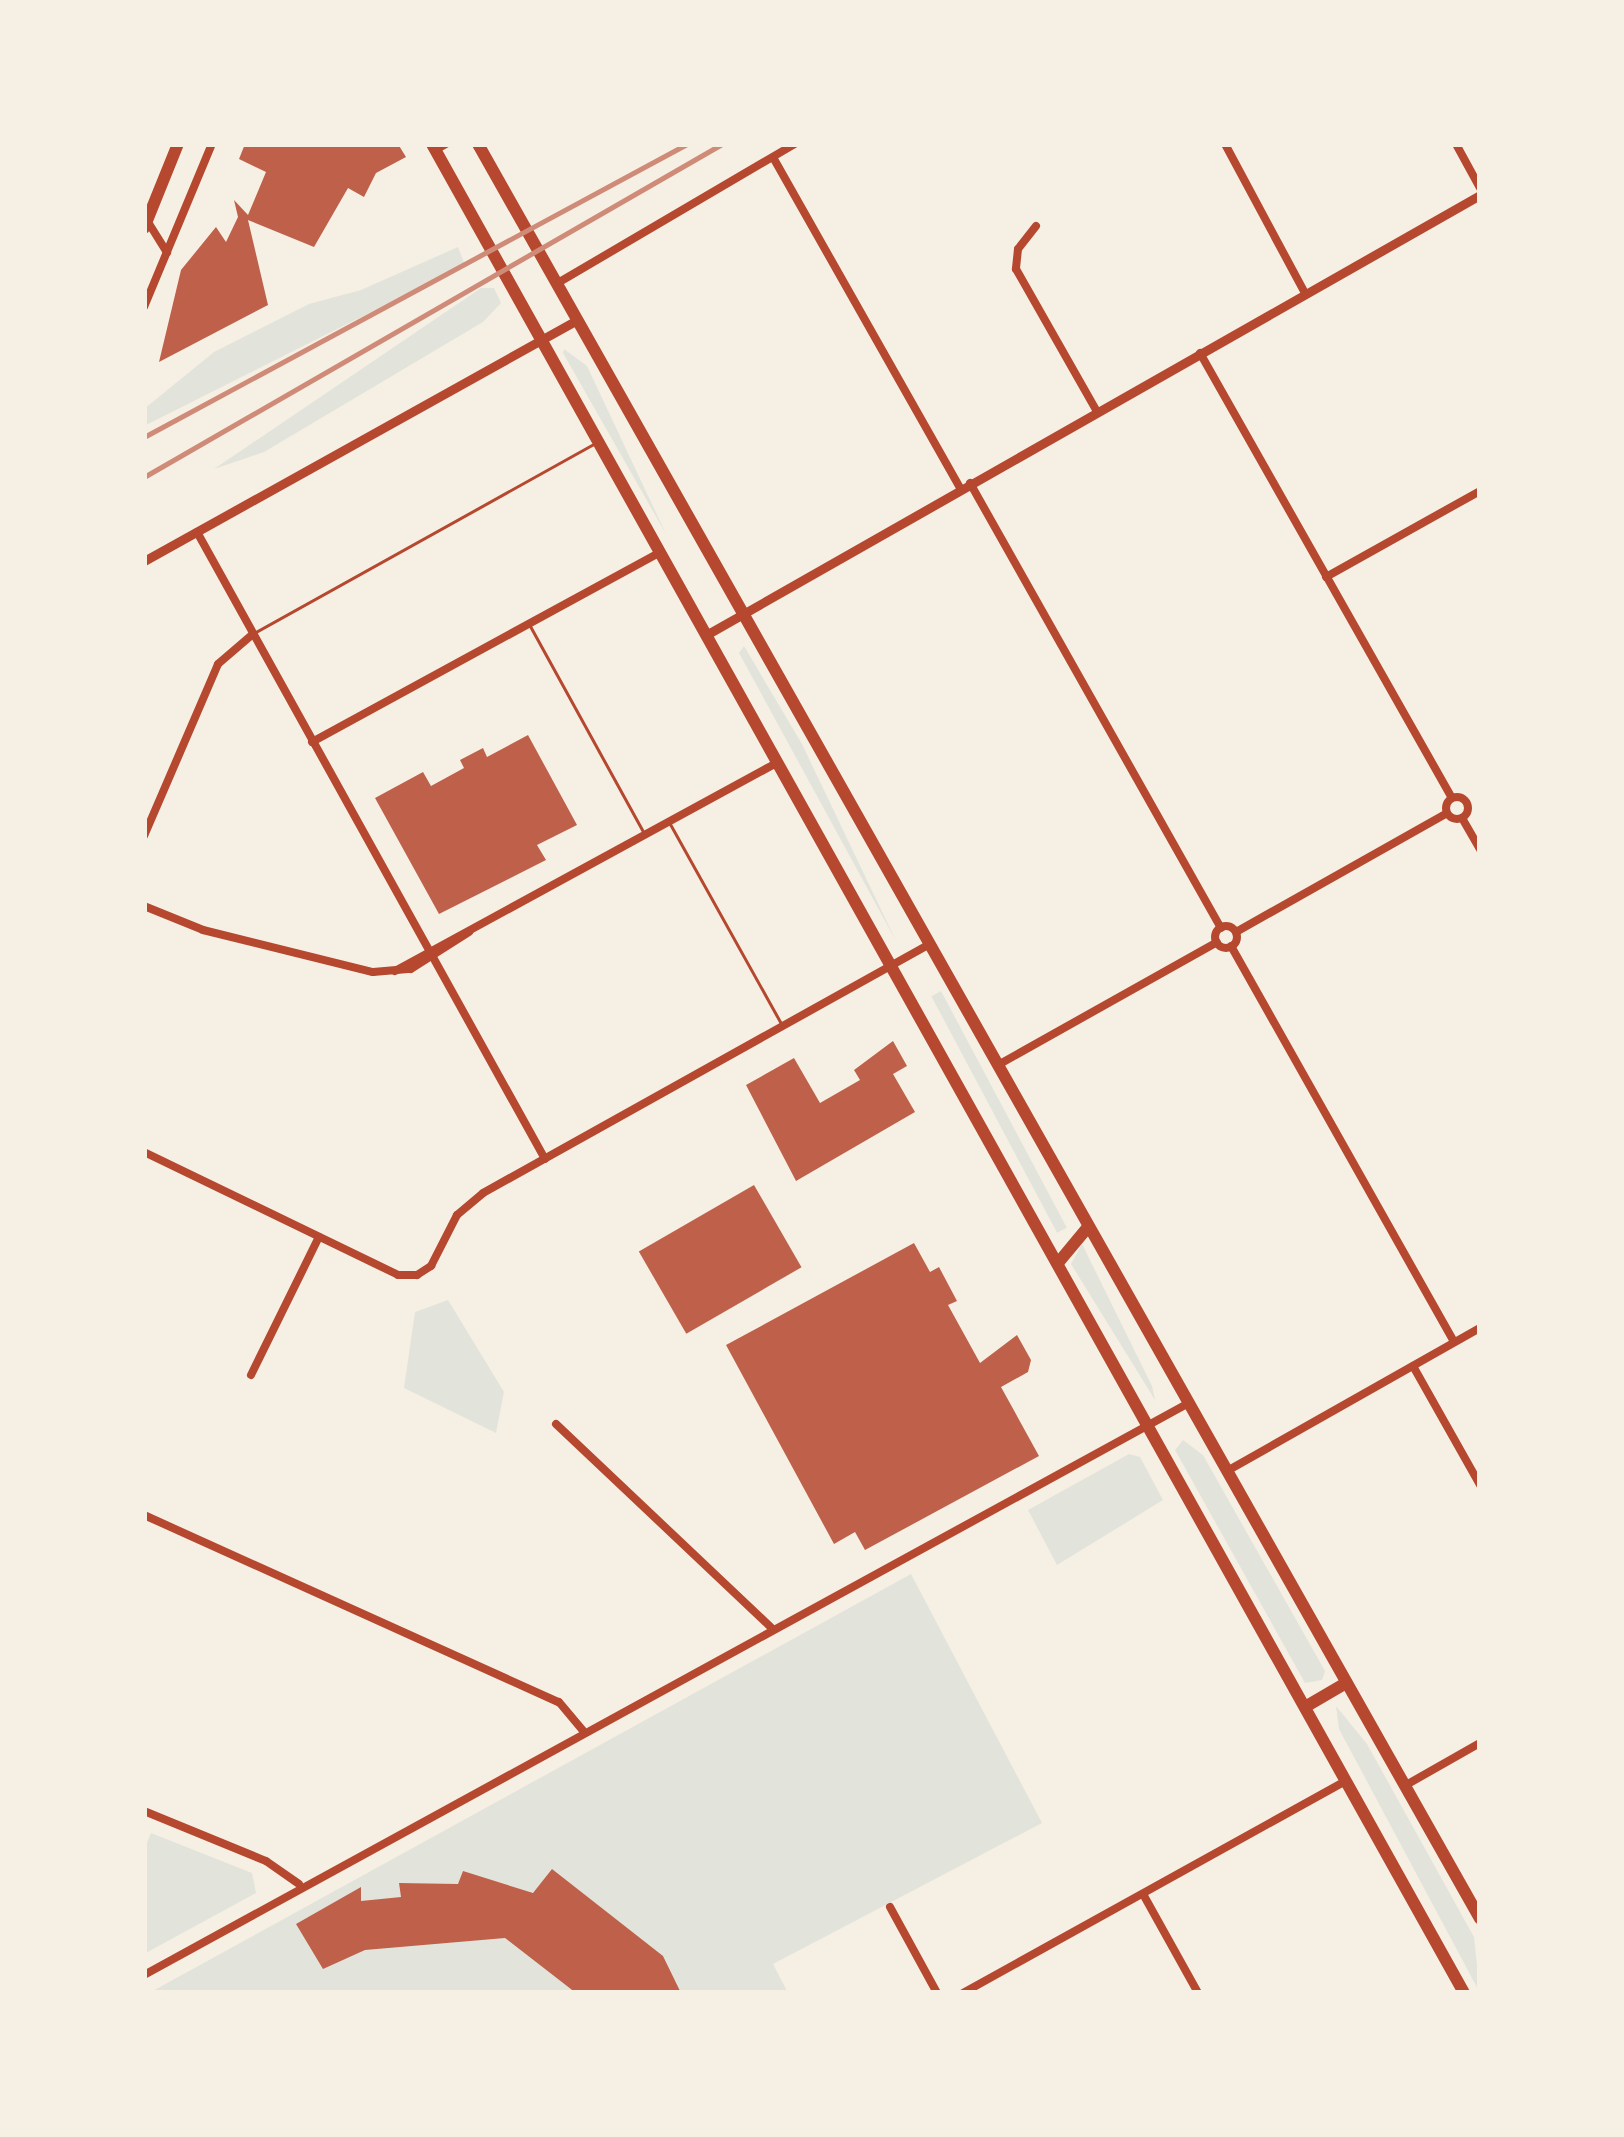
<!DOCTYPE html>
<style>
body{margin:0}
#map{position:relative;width:1624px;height:2137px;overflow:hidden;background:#f6efe4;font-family:"Varela Round",sans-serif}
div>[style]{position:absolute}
.green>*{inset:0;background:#e2e4dc;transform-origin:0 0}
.building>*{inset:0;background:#bf614a;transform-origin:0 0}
.service>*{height:3px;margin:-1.5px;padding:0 1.5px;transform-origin:1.5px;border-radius:1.5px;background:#b5482f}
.minor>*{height:8px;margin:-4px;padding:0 4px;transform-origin:4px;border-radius:4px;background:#b5482f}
.minor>.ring{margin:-4px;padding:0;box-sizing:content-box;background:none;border:8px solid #b5482f;border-radius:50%}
.secondary>*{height:9px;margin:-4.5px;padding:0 4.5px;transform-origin:4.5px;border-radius:4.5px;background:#b5482f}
.trunk>*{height:12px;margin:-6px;padding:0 6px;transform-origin:6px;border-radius:6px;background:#b5482f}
.rail>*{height:4.5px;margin:-2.25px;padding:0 2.25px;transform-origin:2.25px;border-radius:2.25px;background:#cf8b77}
span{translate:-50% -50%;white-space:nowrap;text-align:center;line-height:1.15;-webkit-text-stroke:10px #f6efe4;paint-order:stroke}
.frame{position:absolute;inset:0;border:147px solid #f6efe4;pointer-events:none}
</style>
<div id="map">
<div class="green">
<i style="clip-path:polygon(458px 247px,465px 265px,144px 426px,144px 409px,214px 352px,309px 304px,361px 290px)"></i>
<i style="clip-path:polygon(481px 288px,494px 288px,501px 303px,483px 322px,264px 452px,214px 469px)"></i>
<i style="clip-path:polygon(564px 349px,587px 366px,666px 534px,563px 353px)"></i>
<i style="clip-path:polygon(744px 646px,802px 744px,896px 941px,739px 653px)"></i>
<i style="left:941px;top:991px;width:268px;height:11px;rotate:62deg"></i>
<i style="clip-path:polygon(1082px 1244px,1152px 1386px,1155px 1400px,1071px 1264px)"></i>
<i style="clip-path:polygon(448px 1300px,504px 1392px,496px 1433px,404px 1388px,415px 1312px)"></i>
<i style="clip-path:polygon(1183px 1440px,1203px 1455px,1325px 1671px,1322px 1680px,1305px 1683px,1175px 1450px)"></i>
<i style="clip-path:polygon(1129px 1454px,1140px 1457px,1163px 1500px,1057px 1565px,1028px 1510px)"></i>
<i style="clip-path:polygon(911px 1574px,1042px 1823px,773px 1964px,788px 1993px,149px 1993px)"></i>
<i style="clip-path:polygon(1336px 1706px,1367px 1744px,1474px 1937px,1480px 1993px,1339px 1729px)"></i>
<i style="clip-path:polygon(151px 1833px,252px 1873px,256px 1893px,144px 1954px,144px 1850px)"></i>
</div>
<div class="building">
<i style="clip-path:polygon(245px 144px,398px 144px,406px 157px,376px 173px,364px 197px,348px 188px,314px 247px,248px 220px,268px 305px,159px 362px,181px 270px,216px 227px,226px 242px,238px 217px,234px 200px,248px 215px,266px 172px,239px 159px)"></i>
<i style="clip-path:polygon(528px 735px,577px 825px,537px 845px,546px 860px,439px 914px,375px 798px,423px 772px,431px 786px,464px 768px,460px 760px,483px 748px,487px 757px)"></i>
<i style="clip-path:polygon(893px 1041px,907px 1066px,893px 1074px,915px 1112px,796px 1181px,746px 1085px,794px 1058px,820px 1103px,860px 1080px,854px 1070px)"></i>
<i style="left:754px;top:1185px;width:95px;height:133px;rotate:60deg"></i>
<i style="clip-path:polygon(914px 1243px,930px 1272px,939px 1267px,957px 1301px,948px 1305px,980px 1363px,1017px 1335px,1031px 1360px,1028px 1372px,1001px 1387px,1039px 1456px,865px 1550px,855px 1532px,834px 1544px,726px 1345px)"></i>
<i style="clip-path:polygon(552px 1869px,663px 1956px,681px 1993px,576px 1993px,505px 1938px,365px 1950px,323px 1969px,296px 1924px,361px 1887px,361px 1901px,401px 1897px,399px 1883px,458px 1884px,463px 1871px,533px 1893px)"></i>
</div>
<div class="service">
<i style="left:530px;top:626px;width:236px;rotate:61.2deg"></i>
<i style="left:254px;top:633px;width:387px;rotate:-29.1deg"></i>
<i style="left:670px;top:824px;width:230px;rotate:60.9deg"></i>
</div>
<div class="minor">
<i style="left:1225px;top:144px;width:169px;rotate:61.8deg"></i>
<i style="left:1456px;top:144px;width:50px;rotate:61.4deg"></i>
<i style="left:435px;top:150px;width:13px;rotate:-29deg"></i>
<i style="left:774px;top:159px;width:378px;rotate:60.5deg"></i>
<i style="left:148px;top:222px;width:36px;rotate:58deg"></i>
<i style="left:1036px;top:226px;width:29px;rotate:128deg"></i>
<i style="left:1018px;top:249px;width:20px;rotate:96deg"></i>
<i style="left:1016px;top:269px;width:162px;rotate:60.4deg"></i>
<i style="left:556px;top:284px;width:277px;rotate:-30.4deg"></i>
<i style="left:144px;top:307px;width:177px;rotate:-67.4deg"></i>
<i style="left:1200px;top:353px;width:511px;rotate:60.48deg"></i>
<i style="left:970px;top:483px;width:511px;rotate:60.58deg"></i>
<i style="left:197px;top:532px;width:717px;rotate:60.97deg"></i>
<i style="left:1326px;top:577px;width:176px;rotate:-29.2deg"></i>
<i style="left:312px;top:742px;width:395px;rotate:-28.6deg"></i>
<i class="ring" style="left:1446px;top:797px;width:14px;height:14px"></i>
<i style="left:1462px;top:818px;width:36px;rotate:60deg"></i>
<i style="left:144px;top:836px;width:187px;rotate:-66.7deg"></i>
<i style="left:218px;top:664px;width:46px;rotate:-40.6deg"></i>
<i style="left:144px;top:906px;width:64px;rotate:22.1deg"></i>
<i style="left:203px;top:930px;width:175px;rotate:13.9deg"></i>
<i style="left:373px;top:972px;width:38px;rotate:-5deg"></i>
<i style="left:411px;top:969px;width:69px;rotate:-32.5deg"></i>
<i class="ring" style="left:1215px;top:926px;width:14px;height:14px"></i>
<i style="left:1236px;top:932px;width:242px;rotate:-29.4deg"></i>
<i style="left:1231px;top:946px;width:454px;rotate:60.6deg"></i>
<i style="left:395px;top:971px;width:434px;rotate:-28.6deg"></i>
<i style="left:998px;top:1065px;width:251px;rotate:-29.3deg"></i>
<i style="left:144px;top:1152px;width:282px;rotate:25.8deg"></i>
<i style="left:398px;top:1275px;width:19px"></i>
<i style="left:417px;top:1275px;width:17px;rotate:-33deg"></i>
<i style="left:431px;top:1266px;width:57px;rotate:-63deg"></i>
<i style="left:457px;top:1215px;width:34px;rotate:-40deg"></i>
<i style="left:483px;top:1193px;width:509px;rotate:-29.13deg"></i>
<i style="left:1413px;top:1366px;width:137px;rotate:60.6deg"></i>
<i style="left:251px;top:1375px;width:154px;rotate:-63.8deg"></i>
<i style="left:556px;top:1424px;width:297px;rotate:43.4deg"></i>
<i style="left:1227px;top:1471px;width:291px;rotate:-29.5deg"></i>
<i style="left:144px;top:1515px;width:455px;rotate:24.3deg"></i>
<i style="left:559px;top:1702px;width:40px;rotate:50deg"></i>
<i style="left:1406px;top:1785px;width:85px;rotate:-29.6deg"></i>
<i style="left:144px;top:1811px;width:132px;rotate:22.3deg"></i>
<i style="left:266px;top:1861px;width:40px;rotate:34.9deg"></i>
<i style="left:1143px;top:1894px;width:113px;rotate:60.9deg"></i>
<i style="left:890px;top:1907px;width:98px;rotate:61.3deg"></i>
<i style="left:144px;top:1975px;width:1189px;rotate:-28.7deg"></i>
<i style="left:963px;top:1993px;width:437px;rotate:-29deg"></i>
</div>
<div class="secondary">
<i style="left:144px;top:561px;width:494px;rotate:-29.1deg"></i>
<i style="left:706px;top:635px;width:890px;rotate:-29.62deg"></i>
</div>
<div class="trunk">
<i style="left:432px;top:144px;width:2118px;rotate:60.83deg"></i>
<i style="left:478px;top:144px;width:2038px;rotate:60.55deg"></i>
<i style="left:144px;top:228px;width:91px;rotate:-68deg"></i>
<i style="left:1058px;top:1263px;width:47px;rotate:-50.2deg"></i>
<i style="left:1305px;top:1707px;width:48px;rotate:-30.3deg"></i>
</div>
<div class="rail">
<i style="left:144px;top:437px;width:617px;rotate:-28.35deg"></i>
<i style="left:144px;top:477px;width:667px;rotate:-29.95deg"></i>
</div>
<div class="frame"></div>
</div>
